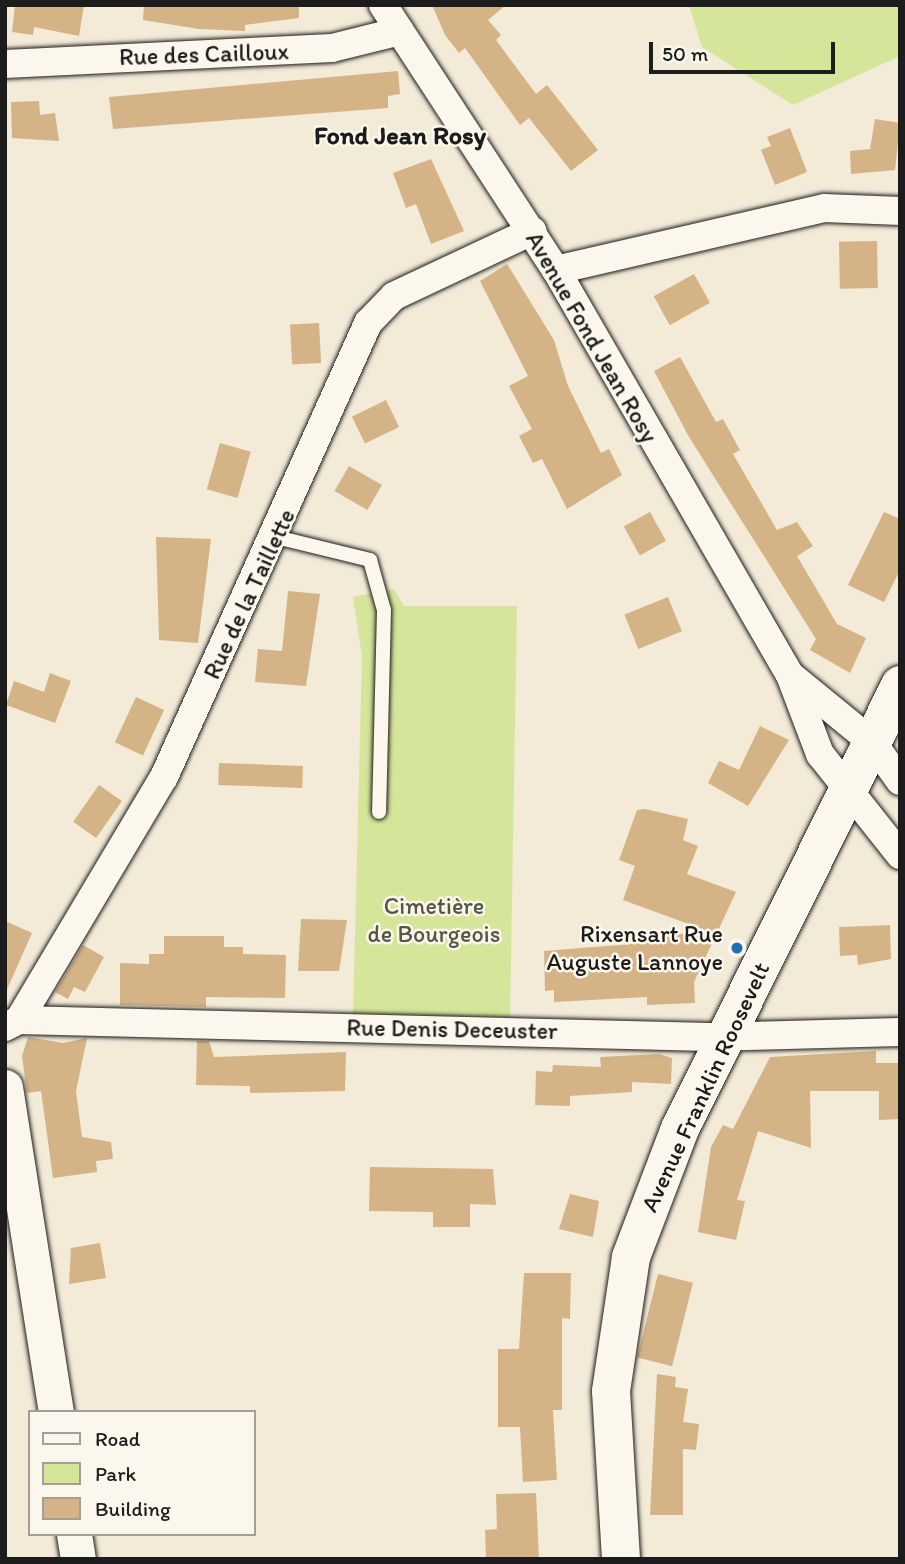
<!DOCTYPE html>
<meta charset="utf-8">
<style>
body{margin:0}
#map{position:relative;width:905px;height:1564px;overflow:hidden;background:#f3ead8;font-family:Itim,sans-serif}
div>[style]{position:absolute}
.green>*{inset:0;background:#d5e599}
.building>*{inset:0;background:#d4b487;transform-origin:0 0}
.roads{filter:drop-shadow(0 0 2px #1c1c1c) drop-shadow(0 0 2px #1c1c1c)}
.service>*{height:14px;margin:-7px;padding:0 7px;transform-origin:7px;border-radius:7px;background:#fbf7ec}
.minor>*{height:28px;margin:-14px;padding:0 14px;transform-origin:14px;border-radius:14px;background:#fbf7ec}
.tertiary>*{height:35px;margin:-17.5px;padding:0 17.5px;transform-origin:17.5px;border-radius:17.5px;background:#fbf7ec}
.secondary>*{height:38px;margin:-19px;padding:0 19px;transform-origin:19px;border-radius:19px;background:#fbf7ec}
.dots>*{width:19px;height:19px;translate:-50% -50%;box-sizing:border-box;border:4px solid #fbf7ec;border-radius:50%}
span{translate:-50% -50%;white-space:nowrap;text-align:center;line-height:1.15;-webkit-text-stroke:5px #fbf7ec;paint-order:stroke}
.street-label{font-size:24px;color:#1c1c1c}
.park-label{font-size:24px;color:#545842}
.poi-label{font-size:24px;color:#1c1c1c}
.right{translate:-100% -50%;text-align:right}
.neighbourhood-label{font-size:26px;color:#1c1c1c;font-weight:700}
.frame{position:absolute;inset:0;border:7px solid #1c1c1c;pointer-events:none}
.legend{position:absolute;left:28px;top:1410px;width:228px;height:126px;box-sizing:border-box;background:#fbf7ec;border:2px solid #a29f99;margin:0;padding:9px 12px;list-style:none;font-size:21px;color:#1c1c1c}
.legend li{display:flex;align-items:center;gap:14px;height:35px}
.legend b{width:35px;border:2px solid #a29f99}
.scale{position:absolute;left:649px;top:42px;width:186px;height:32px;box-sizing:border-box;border:4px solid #1c1c1c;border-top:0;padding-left:9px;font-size:21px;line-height:24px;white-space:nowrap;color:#1c1c1c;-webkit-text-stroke:5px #fbf7ec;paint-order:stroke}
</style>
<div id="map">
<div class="green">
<i style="clip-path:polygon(689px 5px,900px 5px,900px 56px,793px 105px,702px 47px)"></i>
<i style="clip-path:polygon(394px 589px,404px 606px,517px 606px,510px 1017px,353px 1015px,362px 656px,353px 597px)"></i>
</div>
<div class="building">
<i style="clip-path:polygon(15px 5px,84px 5px,79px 36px,34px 27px,33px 35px,12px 32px)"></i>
<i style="clip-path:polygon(144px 5px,299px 5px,299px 18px,245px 25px,245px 31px,199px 29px,143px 20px)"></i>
<i style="clip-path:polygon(432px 5px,506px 5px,488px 20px,501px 35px,496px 40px,536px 94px,547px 85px,598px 150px,571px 171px,529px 118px,520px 125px,465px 48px,459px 53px,445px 35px)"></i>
<i style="clip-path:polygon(398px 71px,400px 94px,388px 96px,388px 108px,113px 129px,109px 97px)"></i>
<i style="clip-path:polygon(39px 101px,40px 115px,55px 113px,59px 141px,12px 138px,11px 102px)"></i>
<i style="clip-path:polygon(875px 119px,900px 123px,895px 170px,851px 174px,850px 151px,870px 149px)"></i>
<i style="clip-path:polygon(790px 128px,807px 172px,775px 185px,761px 150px,771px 146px,767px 137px)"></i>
<i style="clip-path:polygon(431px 159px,464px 231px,431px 244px,416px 204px,406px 208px,393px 173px)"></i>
<i style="left:877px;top:241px;width:47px;height:38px;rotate:89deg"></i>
<i style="clip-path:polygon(507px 264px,554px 340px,568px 386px,601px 453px,609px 449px,622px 475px,567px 509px,542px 459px,533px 463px,519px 436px,532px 429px,509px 386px,528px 376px,480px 281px)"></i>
<i style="left:694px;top:274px;width:33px;height:46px;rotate:61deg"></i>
<i style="left:319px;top:323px;width:40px;height:29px;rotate:87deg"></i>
<i style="clip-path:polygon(680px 357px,716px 422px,723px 419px,740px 450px,733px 454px,777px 530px,797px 522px,813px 546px,797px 556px,837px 624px,866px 638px,850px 673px,810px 650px,816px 639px,689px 437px,654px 371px)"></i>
<i style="left:386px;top:400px;width:30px;height:38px;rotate:64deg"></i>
<i style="left:220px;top:443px;width:32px;height:48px;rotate:16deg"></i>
<i style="left:349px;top:466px;width:38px;height:29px;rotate:30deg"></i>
<i style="left:650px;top:512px;width:33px;height:30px;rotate:61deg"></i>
<i style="clip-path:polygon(884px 512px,900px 519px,900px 570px,884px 602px,848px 585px)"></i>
<i style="clip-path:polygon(156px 537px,211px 539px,198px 643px,159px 640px)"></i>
<i style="clip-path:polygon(288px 591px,320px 594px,306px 686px,255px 682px,258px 649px,282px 651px)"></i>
<i style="left:668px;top:597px;width:37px;height:47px;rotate:68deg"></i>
<i style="clip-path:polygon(50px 673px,71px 681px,55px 723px,6px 705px,14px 681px,44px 692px)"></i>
<i style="left:136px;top:697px;width:31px;height:50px;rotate:25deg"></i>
<i style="clip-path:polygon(760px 726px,789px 740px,748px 806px,708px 783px,719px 761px,739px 770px)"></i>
<i style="left:219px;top:763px;width:84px;height:22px;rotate:2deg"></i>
<i style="left:99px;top:785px;width:28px;height:45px;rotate:35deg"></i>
<i style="clip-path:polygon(645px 809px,688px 819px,683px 840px,698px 846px,687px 874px,736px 892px,694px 982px,695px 1003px,647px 1005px,647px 997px,554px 1002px,554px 990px,545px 991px,544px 951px,632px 944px,632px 935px,713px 933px,623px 900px,635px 866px,619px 860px,637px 810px)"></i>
<i style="clip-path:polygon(301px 919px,347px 920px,339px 971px,298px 971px)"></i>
<i style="clip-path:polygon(5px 921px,32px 933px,5px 994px)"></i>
<i style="clip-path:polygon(890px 925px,891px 959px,858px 965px,857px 955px,840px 956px,839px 927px)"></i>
<i style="clip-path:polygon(164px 936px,224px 936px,224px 947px,243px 947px,243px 954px,286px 955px,285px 998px,206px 997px,206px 1007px,120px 1005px,120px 963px,149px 964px,149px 954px,164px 954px)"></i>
<i style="clip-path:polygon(83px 945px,104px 957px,85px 992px,74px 987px,68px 999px,55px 992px)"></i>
<i style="clip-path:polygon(28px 1037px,63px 1043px,87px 1038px,76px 1091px,82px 1137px,111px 1142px,113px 1159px,96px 1161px,97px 1172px,53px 1178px,41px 1091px,27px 1093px,22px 1056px)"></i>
<i style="clip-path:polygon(197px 1041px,209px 1041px,214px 1057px,346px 1052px,345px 1091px,250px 1093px,250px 1086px,196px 1085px)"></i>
<i style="clip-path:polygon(876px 1051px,876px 1063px,900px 1063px,900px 1119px,879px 1120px,879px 1091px,810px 1091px,811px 1148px,758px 1131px,737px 1200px,745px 1201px,736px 1240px,698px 1232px,711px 1147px,723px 1125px,733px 1129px,770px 1057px)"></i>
<i style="clip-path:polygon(659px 1054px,672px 1058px,671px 1084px,632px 1082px,632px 1092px,570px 1096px,570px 1106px,535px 1105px,536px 1071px,552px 1072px,553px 1065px,601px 1067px,600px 1057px)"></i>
<i style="clip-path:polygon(370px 1167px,493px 1169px,496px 1205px,470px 1204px,470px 1227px,433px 1227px,433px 1212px,369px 1211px)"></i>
<i style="clip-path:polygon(570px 1194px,599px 1201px,593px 1237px,559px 1229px)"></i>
<i style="clip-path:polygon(100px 1243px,106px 1278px,69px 1284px,71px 1248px)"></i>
<i style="clip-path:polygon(524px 1273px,571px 1273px,570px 1319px,562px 1318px,562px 1410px,553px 1410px,557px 1480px,523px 1482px,520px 1427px,498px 1427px,498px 1349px,519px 1349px)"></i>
<i style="left:658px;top:1274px;width:36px;height:86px;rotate:14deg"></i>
<i style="clip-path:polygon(657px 1374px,676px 1377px,675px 1387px,688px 1389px,683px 1422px,699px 1424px,696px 1450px,683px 1449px,683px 1515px,650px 1515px)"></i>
<i style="clip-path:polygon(536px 1493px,539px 1559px,486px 1558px,485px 1530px,497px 1529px,496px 1494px)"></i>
</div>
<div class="roads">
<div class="service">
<i style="left:276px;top:537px;width:97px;rotate:13.7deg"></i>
<i style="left:370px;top:560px;width:52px;rotate:74.4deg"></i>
<i style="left:384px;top:610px;width:202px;rotate:91.4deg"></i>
</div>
<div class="minor">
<i style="left:383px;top:5px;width:316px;rotate:56.9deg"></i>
<i style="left:556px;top:270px;width:468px;rotate:60deg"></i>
<i style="left:790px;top:675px;width:106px;rotate:39.3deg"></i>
<i style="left:872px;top:742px;width:48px;rotate:54.3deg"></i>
<i style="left:5px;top:64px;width:327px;rotate:-2.8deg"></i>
<i style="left:332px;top:48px;width:70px;rotate:-14deg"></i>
<i style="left:556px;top:270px;width:276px;rotate:-13deg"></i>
<i style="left:825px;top:208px;width:75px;rotate:2.3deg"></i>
<i style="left:790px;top:675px;width:85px;rotate:69.2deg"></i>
<i style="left:820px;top:754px;width:129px;rotate:51.6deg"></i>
<i style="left:19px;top:1020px;width:283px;rotate:-59.2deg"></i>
<i style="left:164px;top:777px;width:498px;rotate:-65.8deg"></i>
<i style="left:368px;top:323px;width:37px;rotate:-46deg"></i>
<i style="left:394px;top:296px;width:153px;rotate:-25.2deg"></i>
<i style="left:5px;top:1027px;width:16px;rotate:-27deg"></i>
<i style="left:19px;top:1020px;width:691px;rotate:1.41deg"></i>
<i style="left:710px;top:1037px;width:190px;rotate:-1.5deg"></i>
</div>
<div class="tertiary">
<i style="left:5px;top:1087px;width:329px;rotate:81.1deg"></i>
<i style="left:74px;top:1534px;width:25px;rotate:81deg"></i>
</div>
<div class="secondary">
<i style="left:621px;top:1559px;width:168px;rotate:-93.4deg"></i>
<i style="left:611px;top:1391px;width:135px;rotate:-81.5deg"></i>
<i style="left:631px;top:1257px;width:135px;rotate:-69.1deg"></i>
<i style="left:679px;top:1131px;width:498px;rotate:-63.6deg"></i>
</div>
</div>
<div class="dots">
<i style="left:737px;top:948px;background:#1f6fb2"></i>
</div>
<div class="street-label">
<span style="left:204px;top:54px;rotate:-2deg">Rue des Cailloux</span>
<span style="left:592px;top:337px;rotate:60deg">Avenue Fond Jean Rosy</span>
<span style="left:249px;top:594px;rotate:-65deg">Rue de la Taillette</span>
<span style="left:452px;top:1029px;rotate:1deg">Rue Denis Deceuster</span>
<span style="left:705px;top:1087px;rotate:-65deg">Avenue Franklin Roosevelt</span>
</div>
<div class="park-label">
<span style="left:434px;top:920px">Cimetière<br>de Bourgeois</span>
</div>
<div class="poi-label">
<span class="right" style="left:723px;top:948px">Rixensart Rue<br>Auguste Lannoye</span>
</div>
<div class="neighbourhood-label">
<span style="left:400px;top:136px">Fond Jean Rosy</span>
</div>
<div class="frame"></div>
<ul class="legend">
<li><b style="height:9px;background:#fbf7ec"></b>Road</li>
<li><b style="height:19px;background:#d5e599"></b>Park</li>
<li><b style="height:19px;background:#d4b487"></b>Building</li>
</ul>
<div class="scale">50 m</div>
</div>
